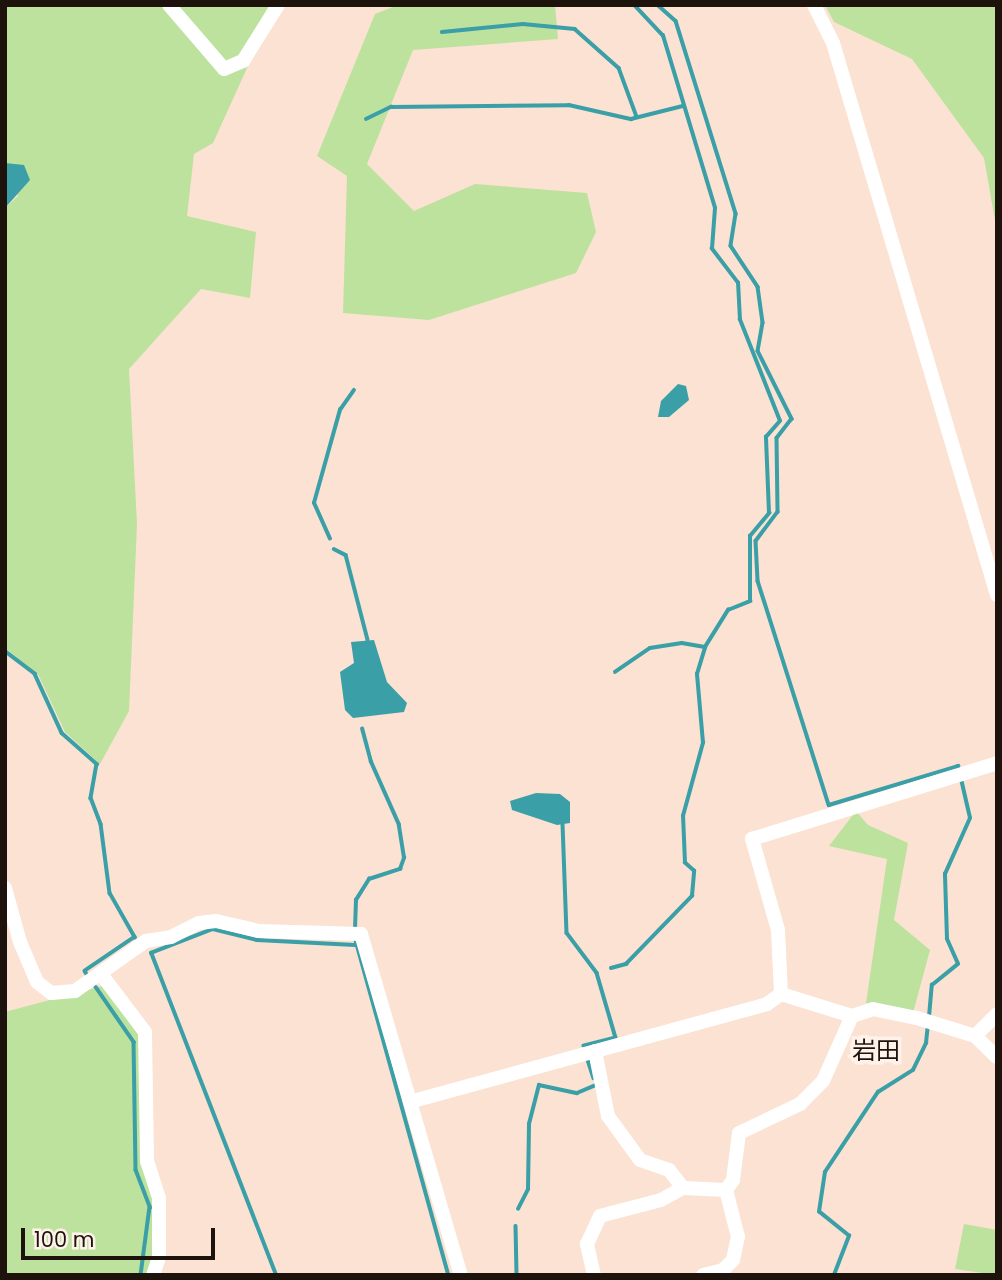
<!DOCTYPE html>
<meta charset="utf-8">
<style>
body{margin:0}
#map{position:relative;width:1002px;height:1280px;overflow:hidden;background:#fbe2d3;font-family:Poppins,"Noto Sans JP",sans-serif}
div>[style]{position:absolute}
.green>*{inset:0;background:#bce29e}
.water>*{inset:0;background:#3a9fa6}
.stream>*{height:3.5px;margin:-1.75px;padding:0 1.75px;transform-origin:1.75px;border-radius:1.75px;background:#3a9fa6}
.minor>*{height:14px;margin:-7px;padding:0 7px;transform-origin:7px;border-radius:7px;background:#fff}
span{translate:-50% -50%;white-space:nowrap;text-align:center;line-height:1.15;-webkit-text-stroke:7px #fff2ea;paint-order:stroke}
.neighbourhood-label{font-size:24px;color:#1d130c}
.frame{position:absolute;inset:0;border:7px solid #1d130c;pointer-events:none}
.scale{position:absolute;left:21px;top:1228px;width:194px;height:32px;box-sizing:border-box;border:4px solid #1d130c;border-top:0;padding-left:9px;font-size:21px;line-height:24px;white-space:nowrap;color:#1d130c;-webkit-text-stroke:5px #fff2ea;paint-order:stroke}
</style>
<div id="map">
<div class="green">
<i style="clip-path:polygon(5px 5px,283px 5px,267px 24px,213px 143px,194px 154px,187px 216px,256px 232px,250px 298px,201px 289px,129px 369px,137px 524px,129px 711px,100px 764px,65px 732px,38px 674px,5px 648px,5px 208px,18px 196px,5px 163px)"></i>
<i style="clip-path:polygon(398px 5px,555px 5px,558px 39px,413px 50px,367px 164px,414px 211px,475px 184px,587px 193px,596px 232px,576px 273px,429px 320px,343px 313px,347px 176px,317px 156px,375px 14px)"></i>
<i style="clip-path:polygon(825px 5px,997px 5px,997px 232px,984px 158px,912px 59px,834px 22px)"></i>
<i style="clip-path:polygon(856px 811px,868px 825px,908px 843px,894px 920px,930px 950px,913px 1013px,866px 1003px,887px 859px,829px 846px)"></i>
<i style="clip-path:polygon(102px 986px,142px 1033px,155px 1199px,155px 1254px,149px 1275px,5px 1275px,5px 1012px)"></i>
<i style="clip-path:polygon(964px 1224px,997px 1230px,997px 1275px,955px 1269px)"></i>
</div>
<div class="water">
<i style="clip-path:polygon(5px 163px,24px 165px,30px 180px,5px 208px)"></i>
<i style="clip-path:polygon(678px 384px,686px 386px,689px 400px,669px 417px,658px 417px,661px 401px)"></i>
<i style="clip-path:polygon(374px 640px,387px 682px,407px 703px,404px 712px,353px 718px,345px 710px,340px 672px,354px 663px,351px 642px)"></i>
<i style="clip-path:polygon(536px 793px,560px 794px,570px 802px,570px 823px,557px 825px,512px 810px,510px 801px)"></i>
</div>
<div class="stream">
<i style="left:658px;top:5px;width:24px;rotate:42deg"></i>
<i style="left:676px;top:21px;width:202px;rotate:72.7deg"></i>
<i style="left:736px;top:214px;width:32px;rotate:99deg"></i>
<i style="left:731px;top:246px;width:49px;rotate:56.6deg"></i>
<i style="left:758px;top:287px;width:36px;rotate:82deg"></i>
<i style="left:763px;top:323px;width:28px;rotate:100deg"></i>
<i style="left:758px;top:351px;width:76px;rotate:63.4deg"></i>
<i style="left:792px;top:419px;width:24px;rotate:128deg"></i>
<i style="left:777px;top:438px;width:74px;rotate:89.2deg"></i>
<i style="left:778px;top:512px;width:36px;rotate:127deg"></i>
<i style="left:756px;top:541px;width:40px;rotate:87.1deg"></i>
<i style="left:758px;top:581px;width:235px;rotate:72.4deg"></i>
<i style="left:829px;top:805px;width:135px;rotate:-16.8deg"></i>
<i style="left:958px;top:766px;width:6px;rotate:81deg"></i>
<i style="left:442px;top:32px;width:81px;rotate:-5.6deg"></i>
<i style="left:523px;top:24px;width:52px;rotate:5.5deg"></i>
<i style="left:575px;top:29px;width:59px;rotate:41.6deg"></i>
<i style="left:619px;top:68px;width:52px;rotate:69.8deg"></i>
<i style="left:366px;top:119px;width:28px;rotate:-26deg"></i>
<i style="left:391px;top:107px;width:178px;rotate:-0.6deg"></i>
<i style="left:569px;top:105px;width:64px;rotate:12.7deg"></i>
<i style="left:631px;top:119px;width:54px;rotate:-14deg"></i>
<i style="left:330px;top:539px;width:39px;rotate:-114deg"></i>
<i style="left:314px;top:503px;width:97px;rotate:-74.4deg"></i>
<i style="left:340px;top:410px;width:24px;rotate:-55deg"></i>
<i style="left:334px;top:549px;width:13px;rotate:27deg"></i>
<i style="left:346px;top:555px;width:88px;rotate:75.5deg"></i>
<i style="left:5px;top:651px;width:38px;rotate:37deg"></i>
<i style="left:35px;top:674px;width:65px;rotate:65.4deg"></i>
<i style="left:62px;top:733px;width:47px;rotate:41.5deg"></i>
<i style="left:97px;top:764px;width:35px;rotate:100deg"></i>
<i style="left:91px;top:798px;width:28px;rotate:69deg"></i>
<i style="left:101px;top:824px;width:70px;rotate:82.6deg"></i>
<i style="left:110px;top:893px;width:51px;rotate:60.4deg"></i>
<i style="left:135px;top:937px;width:60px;rotate:145.8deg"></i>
<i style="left:85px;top:971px;width:6px;rotate:59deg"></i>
<i style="left:615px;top:672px;width:42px;rotate:-34.4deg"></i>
<i style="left:650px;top:648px;width:32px;rotate:-9deg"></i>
<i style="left:682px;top:643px;width:23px;rotate:10deg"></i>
<i style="left:563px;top:824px;width:109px;rotate:87.9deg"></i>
<i style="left:567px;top:933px;width:50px;rotate:53.1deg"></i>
<i style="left:597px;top:973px;width:68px;rotate:73.7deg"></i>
<i style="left:616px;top:1038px;width:33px;rotate:166deg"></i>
<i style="left:355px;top:929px;width:29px;rotate:-88deg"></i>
<i style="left:356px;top:900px;width:25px;rotate:-58deg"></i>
<i style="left:369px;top:879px;width:33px;rotate:-18deg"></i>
<i style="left:400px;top:869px;width:12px;rotate:-70deg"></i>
<i style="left:404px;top:858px;width:33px;rotate:-99deg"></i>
<i style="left:399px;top:825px;width:69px;rotate:-114deg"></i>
<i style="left:371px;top:762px;width:34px;rotate:-105deg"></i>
<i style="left:355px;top:937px;width:351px;rotate:74.5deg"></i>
<i style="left:611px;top:968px;width:16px;rotate:-15deg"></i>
<i style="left:626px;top:964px;width:95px;rotate:-45.9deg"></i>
<i style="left:692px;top:896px;width:25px;rotate:-85deg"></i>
<i style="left:694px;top:871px;width:12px;rotate:-138deg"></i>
<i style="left:685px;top:863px;width:47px;rotate:-92.4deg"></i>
<i style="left:683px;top:816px;width:76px;rotate:-74.7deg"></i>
<i style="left:703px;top:743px;width:69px;rotate:-95deg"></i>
<i style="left:697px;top:674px;width:28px;rotate:-73deg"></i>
<i style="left:705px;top:647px;width:44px;rotate:-58.1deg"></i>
<i style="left:728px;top:610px;width:24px;rotate:-22deg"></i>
<i style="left:750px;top:601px;width:65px;rotate:-90deg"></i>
<i style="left:750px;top:536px;width:30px;rotate:-50deg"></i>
<i style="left:769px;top:513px;width:76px;rotate:-92.3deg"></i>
<i style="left:766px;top:437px;width:21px;rotate:-49deg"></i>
<i style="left:780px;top:421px;width:109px;rotate:-111.6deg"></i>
<i style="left:740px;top:320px;width:37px;rotate:-93deg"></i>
<i style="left:738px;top:283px;width:43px;rotate:-127.4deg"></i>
<i style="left:712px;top:249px;width:41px;rotate:-85.8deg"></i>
<i style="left:715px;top:208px;width:180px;rotate:-106.8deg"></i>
<i style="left:663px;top:36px;width:42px;rotate:-133.1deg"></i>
<i style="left:96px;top:987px;width:67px;rotate:55.4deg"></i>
<i style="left:134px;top:1042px;width:128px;rotate:89.1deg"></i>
<i style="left:136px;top:1170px;width:40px;rotate:69deg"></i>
<i style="left:150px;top:1207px;width:69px;rotate:97.5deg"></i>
<i style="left:929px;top:1017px;width:32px;rotate:-85deg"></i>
<i style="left:932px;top:985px;width:33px;rotate:-39deg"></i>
<i style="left:958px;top:964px;width:27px;rotate:-114deg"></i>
<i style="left:947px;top:939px;width:65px;rotate:-91.8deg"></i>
<i style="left:945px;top:874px;width:61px;rotate:-65.9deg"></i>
<i style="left:970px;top:818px;width:39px;rotate:-103deg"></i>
<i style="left:588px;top:1060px;width:19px;rotate:72deg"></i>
<i style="left:518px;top:1209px;width:22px;rotate:-63deg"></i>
<i style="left:528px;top:1189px;width:65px;rotate:-89.1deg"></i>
<i style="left:529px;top:1124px;width:40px;rotate:-75.6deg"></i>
<i style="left:539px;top:1085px;width:39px;rotate:12deg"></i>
<i style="left:577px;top:1093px;width:21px;rotate:-23deg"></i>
<i style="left:516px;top:1226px;width:49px;rotate:88.8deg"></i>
<i style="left:276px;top:1275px;width:345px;rotate:-111.2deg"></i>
<i style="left:151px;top:953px;width:66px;rotate:-21.2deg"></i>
<i style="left:213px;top:929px;width:45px;rotate:14deg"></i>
<i style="left:257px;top:940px;width:98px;rotate:2.9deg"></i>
<i style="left:834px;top:1275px;width:42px;rotate:-69deg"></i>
<i style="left:849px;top:1236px;width:38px;rotate:-141deg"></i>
<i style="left:819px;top:1212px;width:40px;rotate:-81.5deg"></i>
<i style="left:825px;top:1172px;width:96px;rotate:-56.5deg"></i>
<i style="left:878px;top:1092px;width:41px;rotate:-32.2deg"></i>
<i style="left:913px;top:1070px;width:30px;rotate:-64deg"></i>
<i style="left:926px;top:1043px;width:19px;rotate:-84deg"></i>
</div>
<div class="minor">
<i style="left:169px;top:5px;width:84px;rotate:49.3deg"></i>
<i style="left:224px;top:69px;width:21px;rotate:-23deg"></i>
<i style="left:243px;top:61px;width:66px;rotate:-58deg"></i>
<i style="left:814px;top:5px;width:42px;rotate:63.4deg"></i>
<i style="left:833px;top:43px;width:576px;rotate:73.45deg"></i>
<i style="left:5px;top:888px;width:56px;rotate:74.5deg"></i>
<i style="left:20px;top:942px;width:43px;rotate:67deg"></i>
<i style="left:37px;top:982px;width:18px;rotate:38deg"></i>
<i style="left:51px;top:993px;width:24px;rotate:-5deg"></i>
<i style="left:75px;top:991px;width:87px;rotate:-35.2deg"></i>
<i style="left:146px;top:941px;width:25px;rotate:-9deg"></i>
<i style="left:171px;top:937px;width:31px;rotate:-27deg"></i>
<i style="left:199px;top:923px;width:17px;rotate:-7deg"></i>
<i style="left:216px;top:921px;width:44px;rotate:13.1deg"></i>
<i style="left:259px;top:931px;width:102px;rotate:1.7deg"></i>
<i style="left:361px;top:934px;width:355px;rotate:73.7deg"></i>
<i style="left:101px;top:974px;width:73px;rotate:52.8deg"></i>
<i style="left:145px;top:1032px;width:129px;rotate:89.1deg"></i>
<i style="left:147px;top:1161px;width:39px;rotate:72deg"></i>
<i style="left:159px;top:1198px;width:59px;rotate:90deg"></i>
<i style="left:159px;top:1257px;width:19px;rotate:108deg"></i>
<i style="left:781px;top:994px;width:74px;rotate:17.2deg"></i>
<i style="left:852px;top:1016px;width:22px;rotate:-18deg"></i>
<i style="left:873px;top:1009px;width:45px;rotate:11.6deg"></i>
<i style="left:917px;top:1018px;width:61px;rotate:17.2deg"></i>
<i style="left:975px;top:1036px;width:30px;rotate:44deg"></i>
<i style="left:975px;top:1036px;width:31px;rotate:-45deg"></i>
<i style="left:595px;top:1051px;width:66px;rotate:78.7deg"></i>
<i style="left:608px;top:1116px;width:54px;rotate:54deg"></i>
<i style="left:640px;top:1160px;width:31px;rotate:19deg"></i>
<i style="left:669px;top:1170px;width:23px;rotate:52deg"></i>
<i style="left:413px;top:1101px;width:367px;rotate:-15.3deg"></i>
<i style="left:767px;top:1004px;width:17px;rotate:-36deg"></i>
<i style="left:781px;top:994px;width:64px;rotate:-92.7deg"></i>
<i style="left:778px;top:930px;width:95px;rotate:-105.9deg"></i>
<i style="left:752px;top:839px;width:257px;rotate:-17.2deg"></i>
<i style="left:594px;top:1275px;width:32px;rotate:-103deg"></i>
<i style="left:587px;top:1244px;width:31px;rotate:-65deg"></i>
<i style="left:600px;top:1216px;width:63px;rotate:-14.7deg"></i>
<i style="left:661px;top:1200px;width:25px;rotate:-29deg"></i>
<i style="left:683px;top:1188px;width:43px;rotate:2.7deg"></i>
<i style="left:703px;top:1275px;width:21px;rotate:-14deg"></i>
<i style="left:723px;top:1270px;width:14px;rotate:-45deg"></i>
<i style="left:733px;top:1260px;width:24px;rotate:-78deg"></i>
<i style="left:738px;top:1237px;width:49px;rotate:-104.3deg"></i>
<i style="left:726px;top:1190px;width:12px;rotate:-55deg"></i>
<i style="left:733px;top:1180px;width:47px;rotate:-82.7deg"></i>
<i style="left:739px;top:1133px;width:68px;rotate:-25.4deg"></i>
<i style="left:800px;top:1104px;width:33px;rotate:-45deg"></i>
<i style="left:823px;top:1081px;width:71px;rotate:-66deg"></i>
</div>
<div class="neighbourhood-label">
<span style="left:876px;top:1051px">岩田</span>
</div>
<div class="frame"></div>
<div class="scale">100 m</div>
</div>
